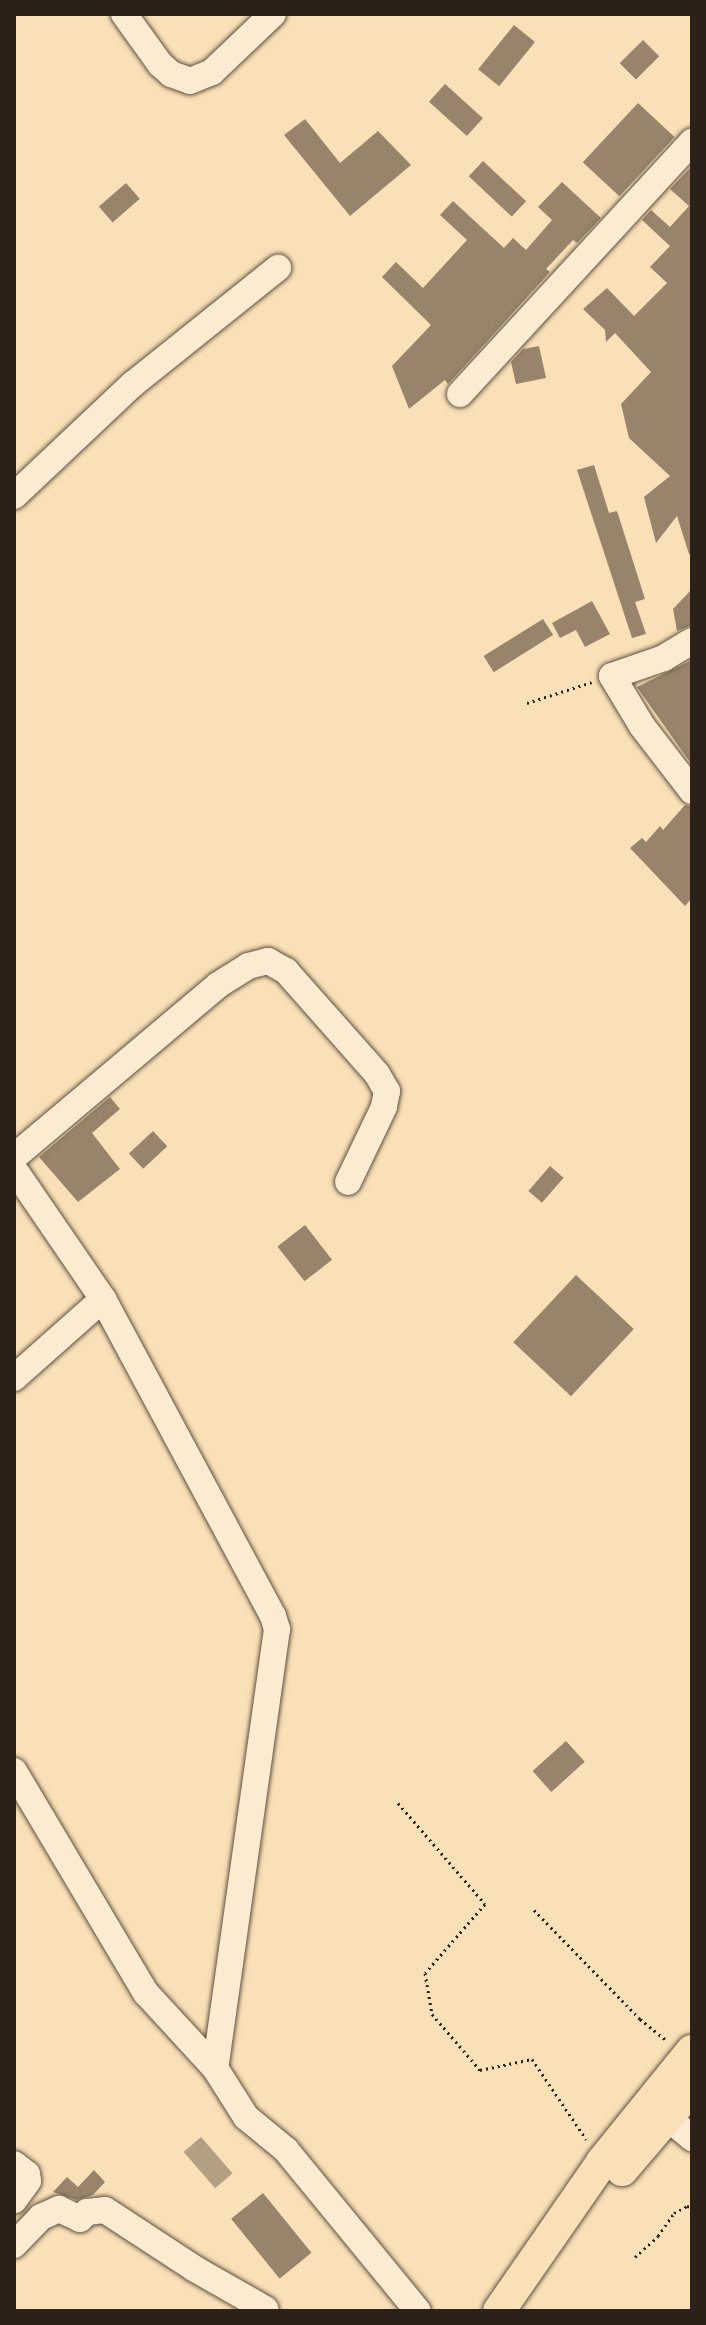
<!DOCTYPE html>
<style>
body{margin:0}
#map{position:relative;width:706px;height:2325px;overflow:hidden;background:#f9e0b6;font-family:"IM FELL French Canon",serif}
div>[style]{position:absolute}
.water>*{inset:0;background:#b39f81;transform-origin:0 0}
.building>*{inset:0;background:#97846b;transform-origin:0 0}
.path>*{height:3px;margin-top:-1.5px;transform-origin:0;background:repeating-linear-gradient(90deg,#2c2119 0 2px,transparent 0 6px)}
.roads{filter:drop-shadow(0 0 2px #5f5140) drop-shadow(0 0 2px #5f5140)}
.minor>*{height:26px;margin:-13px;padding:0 13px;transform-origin:13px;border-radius:13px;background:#fbebd0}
.major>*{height:32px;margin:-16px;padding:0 16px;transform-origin:16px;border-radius:16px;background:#f9e0b6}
span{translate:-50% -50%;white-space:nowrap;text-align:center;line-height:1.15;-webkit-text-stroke:8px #fbebd0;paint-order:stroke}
.frame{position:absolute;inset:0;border:16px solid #2c2119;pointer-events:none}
</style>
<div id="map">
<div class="water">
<i style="left:201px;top:2137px;width:48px;height:23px;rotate:49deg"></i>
</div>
<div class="building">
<i style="left:514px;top:25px;width:27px;height:57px;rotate:39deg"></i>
<i style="left:643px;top:40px;width:23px;height:33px;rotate:45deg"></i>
<i style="left:445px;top:84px;width:51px;height:24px;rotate:42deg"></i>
<i style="left:638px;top:103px;width:50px;height:81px;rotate:43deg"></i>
<i style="clip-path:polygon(305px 119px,340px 163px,378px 131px,411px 165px,350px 216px,284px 135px)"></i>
<i style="left:483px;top:161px;width:59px;height:21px;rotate:43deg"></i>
<i style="clip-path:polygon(692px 166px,692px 554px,689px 554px,677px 516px,656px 543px,644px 497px,670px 476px,629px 438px,621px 404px,651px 372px,615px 333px,606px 342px,605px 330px,583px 309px,607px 288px,634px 316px,667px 283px,650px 267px,670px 246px,642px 220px,651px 210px,670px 227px,689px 206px,670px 189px)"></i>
<i style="clip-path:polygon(562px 182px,601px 218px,577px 243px,573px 240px,546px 269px,550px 272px,448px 384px,445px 380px,409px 409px,392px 366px,431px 325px,382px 277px,396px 262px,423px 288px,467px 240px,440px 215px,453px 201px,504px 248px,513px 238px,526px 250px,552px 220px,538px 207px)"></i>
<i style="left:126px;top:183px;width:21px;height:36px;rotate:49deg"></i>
<i style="clip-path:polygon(539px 346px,546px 378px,516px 384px,511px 362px,523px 349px)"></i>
<i style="clip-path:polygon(594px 465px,609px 513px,617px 511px,645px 599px,635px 602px,646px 634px,632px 638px,577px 470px)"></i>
<i style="clip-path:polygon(692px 589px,692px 625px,677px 631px,673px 609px)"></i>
<i style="clip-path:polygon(592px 601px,610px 634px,585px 647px,576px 630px,560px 638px,552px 623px)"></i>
<i style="left:543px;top:619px;width:19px;height:70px;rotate:58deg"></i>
<i style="clip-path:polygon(692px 660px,692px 765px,637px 687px)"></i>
<i style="clip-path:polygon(685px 805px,692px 807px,692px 898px,685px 906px,630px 848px,642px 838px,646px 842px,660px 826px,663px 830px)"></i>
<i style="clip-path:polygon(110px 1097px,120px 1109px,92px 1133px,120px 1169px,78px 1202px,39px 1157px)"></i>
<i style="left:153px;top:1131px;width:21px;height:33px;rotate:47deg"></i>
<i style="left:550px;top:1166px;width:18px;height:33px;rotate:41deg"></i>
<i style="left:305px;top:1225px;width:44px;height:35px;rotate:52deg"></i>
<i style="left:576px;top:1275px;width:79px;height:92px;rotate:43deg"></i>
<i style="left:566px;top:1741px;width:28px;height:45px;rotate:48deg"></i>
<i style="clip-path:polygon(94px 2170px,105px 2182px,93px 2195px,77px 2200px,53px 2192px,67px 2177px,78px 2187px)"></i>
<i style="left:263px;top:2193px;width:77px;height:41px;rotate:51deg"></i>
</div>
<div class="path">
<i style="left:527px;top:703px;width:68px;rotate:-17.9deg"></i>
<i style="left:398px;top:1803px;width:133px;rotate:49.3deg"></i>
<i style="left:485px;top:1904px;width:91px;rotate:131deg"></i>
<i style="left:425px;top:1973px;width:42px;rotate:80.3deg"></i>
<i style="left:432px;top:2014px;width:74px;rotate:49.4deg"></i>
<i style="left:480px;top:2070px;width:53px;rotate:-11.9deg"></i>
<i style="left:532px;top:2059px;width:97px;rotate:56deg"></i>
<i style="left:534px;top:1910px;width:152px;rotate:45.8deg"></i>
<i style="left:640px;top:2019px;width:36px;rotate:39deg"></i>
<i style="left:635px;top:2257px;width:31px;rotate:-42deg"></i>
<i style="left:658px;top:2236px;width:28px;rotate:-55deg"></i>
<i style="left:674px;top:2213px;width:15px;rotate:-28deg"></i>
<i style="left:687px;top:2206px;width:5px;rotate:11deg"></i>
<i style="left:691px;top:2311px;width:3px;rotate:-72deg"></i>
</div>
<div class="roads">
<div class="minor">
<i style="left:124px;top:14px;width:62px;rotate:54.2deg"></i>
<i style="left:160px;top:64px;width:15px;rotate:42deg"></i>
<i style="left:171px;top:74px;width:20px;rotate:20deg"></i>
<i style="left:190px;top:81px;width:24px;rotate:-22deg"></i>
<i style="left:212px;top:72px;width:84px;rotate:-43.6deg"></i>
<i style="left:460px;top:394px;width:343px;rotate:-47.4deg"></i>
<i style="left:14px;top:496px;width:163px;rotate:-43.3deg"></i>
<i style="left:133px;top:384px;width:186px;rotate:-38.7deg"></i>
<i style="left:692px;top:641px;width:33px;rotate:149deg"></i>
<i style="left:664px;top:658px;width:55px;rotate:160.9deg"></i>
<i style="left:612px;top:676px;width:58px;rotate:59deg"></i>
<i style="left:642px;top:726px;width:82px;rotate:52.4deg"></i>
<i style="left:14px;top:1157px;width:267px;rotate:-40.1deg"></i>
<i style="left:218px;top:985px;width:36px;rotate:-32deg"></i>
<i style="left:248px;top:966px;width:21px;rotate:-14deg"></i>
<i style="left:268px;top:961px;width:21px;rotate:29deg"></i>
<i style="left:286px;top:971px;width:137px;rotate:48.5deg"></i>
<i style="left:377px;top:1074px;width:20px;rotate:60deg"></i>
<i style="left:387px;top:1091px;width:16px;rotate:101deg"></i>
<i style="left:384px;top:1107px;width:83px;rotate:115.6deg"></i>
<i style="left:14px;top:1169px;width:158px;rotate:55.6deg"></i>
<i style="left:103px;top:1299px;width:360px;rotate:61.8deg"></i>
<i style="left:273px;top:1616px;width:14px;rotate:73deg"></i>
<i style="left:277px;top:1629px;width:443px;rotate:98deg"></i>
<i style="left:14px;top:1378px;width:119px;rotate:-41.6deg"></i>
<i style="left:14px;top:1771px;width:258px;rotate:59.3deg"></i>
<i style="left:146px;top:1993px;width:102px;rotate:47.4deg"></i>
<i style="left:215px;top:2068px;width:58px;rotate:57.7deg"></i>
<i style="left:246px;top:2117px;width:52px;rotate:39.5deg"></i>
<i style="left:286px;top:2150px;width:208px;rotate:50.7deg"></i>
<i style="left:667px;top:2117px;width:33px;rotate:40deg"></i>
<i style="left:14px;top:2164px;width:16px;rotate:38deg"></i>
<i style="left:27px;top:2174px;width:7px;rotate:82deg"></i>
<i style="left:28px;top:2181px;width:24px;rotate:126deg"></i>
<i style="left:14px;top:2245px;width:39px;rotate:-46deg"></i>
<i style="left:41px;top:2217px;width:20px;rotate:-24deg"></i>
<i style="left:59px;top:2209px;width:23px;rotate:25deg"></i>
<i style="left:80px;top:2219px;width:10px;rotate:-45deg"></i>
<i style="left:87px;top:2212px;width:18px;rotate:-6deg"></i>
<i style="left:105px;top:2210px;width:108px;rotate:33.2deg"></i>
<i style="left:195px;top:2269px;width:81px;rotate:29.7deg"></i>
</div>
<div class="major">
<i style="left:622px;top:2170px;width:108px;rotate:-49.5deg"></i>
<i style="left:499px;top:2311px;width:181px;rotate:-55.3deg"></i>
<i style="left:602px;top:2162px;width:143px;rotate:-51deg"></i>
</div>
</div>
<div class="frame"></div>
</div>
